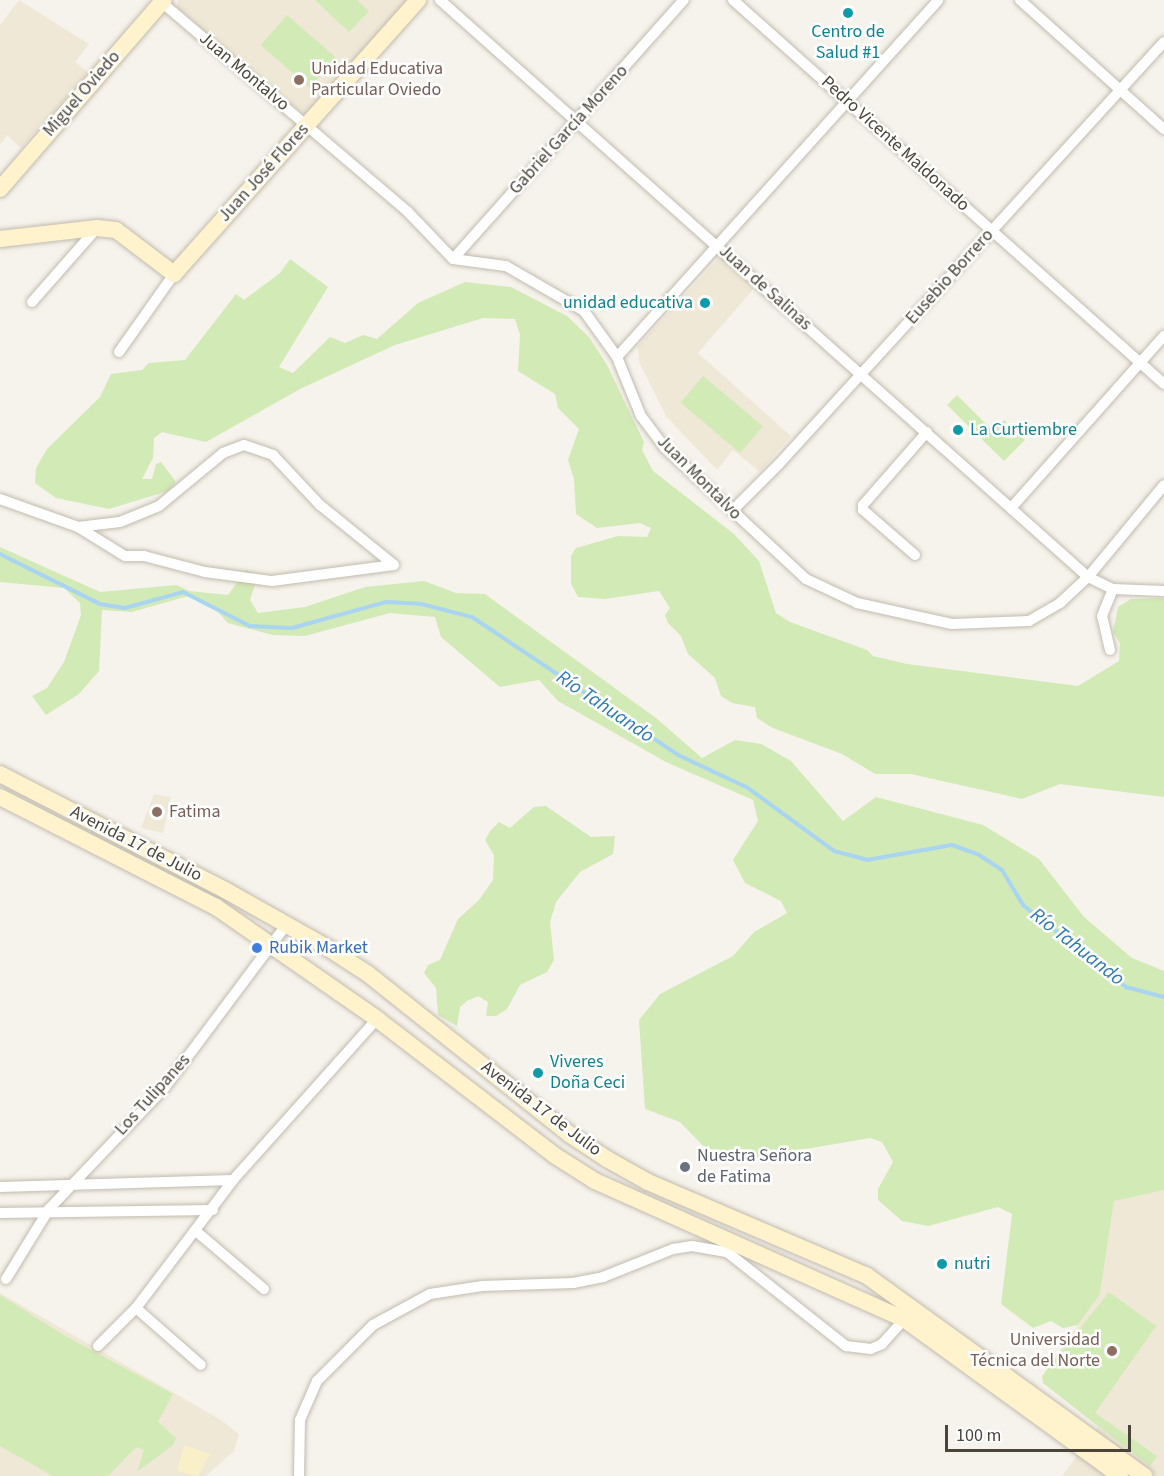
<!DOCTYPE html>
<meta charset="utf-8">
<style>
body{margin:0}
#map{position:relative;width:1164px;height:1476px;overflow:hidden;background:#f6f3ec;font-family:"Source Sans 3",sans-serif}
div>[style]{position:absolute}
.education>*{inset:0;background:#efe8d6}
.green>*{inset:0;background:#d2eab5;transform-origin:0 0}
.sand>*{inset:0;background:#f9efc9}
.stream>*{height:4px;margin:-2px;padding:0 2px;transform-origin:2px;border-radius:2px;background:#a9d4f2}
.roads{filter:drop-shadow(0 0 2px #c2bbae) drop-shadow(0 0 2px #c2bbae)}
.street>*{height:10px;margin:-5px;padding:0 5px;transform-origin:5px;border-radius:5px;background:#fff}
.secondary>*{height:16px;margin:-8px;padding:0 8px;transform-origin:8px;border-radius:8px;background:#fff3cd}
.dots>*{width:16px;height:16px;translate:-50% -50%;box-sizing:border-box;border:3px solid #fff;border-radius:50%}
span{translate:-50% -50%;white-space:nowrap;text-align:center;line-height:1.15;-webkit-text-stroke:5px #fff;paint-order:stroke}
.culture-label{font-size:18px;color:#0d838f}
.right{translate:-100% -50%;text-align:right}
.left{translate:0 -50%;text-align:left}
.education-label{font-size:18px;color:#785e54}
.street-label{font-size:18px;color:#4b4439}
.shop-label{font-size:18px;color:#366cbe}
.worship-label{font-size:18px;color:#5b616d}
.water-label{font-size:20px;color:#2e7ab2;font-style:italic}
.scale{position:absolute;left:945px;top:1425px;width:186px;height:27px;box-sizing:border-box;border:3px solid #4b4439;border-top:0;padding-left:8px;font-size:18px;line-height:21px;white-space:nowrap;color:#4b4439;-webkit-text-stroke:4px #fff;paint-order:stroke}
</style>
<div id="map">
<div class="education">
<i style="clip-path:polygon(19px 0,89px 44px,75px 62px,88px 72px,21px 148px,7px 135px,0 145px,0 25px)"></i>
<i style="clip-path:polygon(178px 0,407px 0,307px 113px,301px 112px,177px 7px)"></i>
<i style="clip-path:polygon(720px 257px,755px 287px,698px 353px,791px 436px,760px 472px,733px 450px,717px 470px,666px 416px,639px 362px,638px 346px)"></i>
<i style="clip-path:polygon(154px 794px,171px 797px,163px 833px,141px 828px)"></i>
<i style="clip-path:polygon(1164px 1190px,1164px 1476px,1062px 1476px,1098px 1427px,1043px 1383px,1042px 1376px,1100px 1294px,1114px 1200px)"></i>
<i style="clip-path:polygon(0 1293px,221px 1420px,239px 1434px,234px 1451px,206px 1476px,0 1476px)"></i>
</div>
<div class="green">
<i style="clip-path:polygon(315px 0,357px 0,369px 11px,349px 32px)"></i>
<i style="left:287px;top:15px;width:65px;height:40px;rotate:41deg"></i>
<i style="clip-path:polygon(290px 259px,328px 287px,279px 367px,293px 373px,330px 337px,345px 343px,363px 335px,377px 339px,418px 303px,465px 282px,511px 287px,567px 316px,589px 337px,607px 365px,644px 442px,642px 450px,653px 471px,734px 534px,759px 561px,776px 613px,790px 622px,867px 650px,873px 656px,907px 664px,1078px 686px,1119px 661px,1120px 643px,1113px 632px,1118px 607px,1131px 599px,1164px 598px,1164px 797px,1060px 784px,1022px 799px,911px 774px,875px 774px,842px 754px,773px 728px,757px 718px,755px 707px,732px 703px,721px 696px,715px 678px,688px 654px,681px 636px,668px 623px,665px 615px,670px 608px,659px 591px,605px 599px,578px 597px,571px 584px,571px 556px,576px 548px,618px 536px,647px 537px,651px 528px,640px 523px,597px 528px,576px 514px,574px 479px,568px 460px,579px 429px,558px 408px,555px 394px,518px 371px,520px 335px,515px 319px,483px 318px,395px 345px,300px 389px,206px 442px,162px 432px,154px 438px,153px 458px,142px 479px,152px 479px,156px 464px,161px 462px,176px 482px,168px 491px,109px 509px,56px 498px,35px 483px,36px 468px,47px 449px,100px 397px,111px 374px,142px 370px,149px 363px,185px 360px,236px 294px,244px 300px,280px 273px)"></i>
<i style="left:703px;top:376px;width:78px;height:35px;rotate:40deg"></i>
<i style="clip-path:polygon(957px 395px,993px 431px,1004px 420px,1025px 440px,1004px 461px,947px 405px)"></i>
<i style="clip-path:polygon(0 547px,100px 592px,177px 585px,189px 591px,228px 595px,246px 570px,258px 575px,250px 600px,258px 613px,305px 607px,365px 587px,424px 581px,456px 593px,485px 594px,656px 718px,702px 758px,735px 740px,761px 744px,791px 761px,843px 821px,876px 797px,983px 825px,1039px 859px,1084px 917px,1132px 958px,1164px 971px,1164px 1190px,1114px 1201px,1100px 1294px,1078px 1325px,1063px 1328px,1051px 1321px,1033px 1328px,1001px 1304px,1012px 1214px,998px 1207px,928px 1226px,902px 1221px,878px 1200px,878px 1189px,893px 1162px,882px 1142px,870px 1138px,742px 1160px,709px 1152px,680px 1122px,645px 1109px,639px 1020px,660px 994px,733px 956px,754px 932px,787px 913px,781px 901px,745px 883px,733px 860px,758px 821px,753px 800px,666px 762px,558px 701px,539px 680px,500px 687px,441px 637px,435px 617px,390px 613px,305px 636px,273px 635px,228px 623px,217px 611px,188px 596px,132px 612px,102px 610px,99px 671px,79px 694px,46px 715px,32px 696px,47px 688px,64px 662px,81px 615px,80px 603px,64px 588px,0 582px)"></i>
<i style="clip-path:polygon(546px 806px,591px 837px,615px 836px,613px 854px,580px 872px,556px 902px,550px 922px,554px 960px,547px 972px,520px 985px,507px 1009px,496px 1016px,486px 1016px,488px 1002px,478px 996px,467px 1001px,460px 1007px,457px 1026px,438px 1015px,436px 988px,424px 973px,428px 965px,440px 960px,458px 919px,479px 900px,493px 880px,494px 855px,485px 840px,491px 830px,499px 822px,510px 828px,534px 807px)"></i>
<i style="clip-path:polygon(1109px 1292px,1156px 1326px,1095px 1413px,1157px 1456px,1150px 1466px,1043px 1383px,1042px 1376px)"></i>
<i style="clip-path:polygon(0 1295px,67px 1337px,173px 1394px,158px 1422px,176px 1438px,173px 1445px,137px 1472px,144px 1450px,136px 1447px,108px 1476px,53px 1476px,0 1446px)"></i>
</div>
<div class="sand">
<i style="clip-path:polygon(184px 1445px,210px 1454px,198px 1476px,177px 1471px)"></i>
</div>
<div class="stream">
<i style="left:0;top:554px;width:112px;rotate:26.6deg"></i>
<i style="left:100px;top:604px;width:25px;rotate:9deg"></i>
<i style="left:125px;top:608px;width:60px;rotate:-15.4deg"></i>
<i style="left:183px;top:592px;width:75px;rotate:26.9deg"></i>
<i style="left:250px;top:626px;width:42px;rotate:2.7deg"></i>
<i style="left:292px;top:628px;width:98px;rotate:-15.5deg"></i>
<i style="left:386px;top:602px;width:35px;rotate:3deg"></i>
<i style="left:421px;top:604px;width:53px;rotate:14.3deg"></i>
<i style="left:472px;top:617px;width:248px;rotate:33.8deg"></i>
<i style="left:678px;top:755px;width:77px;rotate:25.2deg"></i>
<i style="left:748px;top:788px;width:107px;rotate:36.2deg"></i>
<i style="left:834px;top:851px;width:34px;rotate:15deg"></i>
<i style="left:867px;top:860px;width:86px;rotate:-10deg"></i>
<i style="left:952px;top:845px;width:29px;rotate:20deg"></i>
<i style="left:979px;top:855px;width:27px;rotate:33deg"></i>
<i style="left:1002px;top:870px;width:41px;rotate:59deg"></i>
<i style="left:1023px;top:905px;width:132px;rotate:38.5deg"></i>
<i style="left:1126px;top:987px;width:39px;rotate:15deg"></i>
</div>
<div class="roads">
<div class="street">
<i style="left:159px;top:0;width:326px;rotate:40.4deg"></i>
<i style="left:407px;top:211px;width:66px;rotate:46.2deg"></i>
<i style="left:453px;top:259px;width:53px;rotate:7.5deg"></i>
<i style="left:506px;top:266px;width:90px;rotate:30deg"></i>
<i style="left:584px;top:311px;width:57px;rotate:54.3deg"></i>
<i style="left:617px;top:357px;width:64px;rotate:67.9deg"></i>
<i style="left:641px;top:416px;width:39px;rotate:53deg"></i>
<i style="left:664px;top:447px;width:194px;rotate:42.9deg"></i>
<i style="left:806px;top:579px;width:56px;rotate:25.2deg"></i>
<i style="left:857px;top:603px;width:97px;rotate:12.5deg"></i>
<i style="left:952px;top:624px;width:77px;rotate:-2.2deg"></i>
<i style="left:1029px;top:621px;width:36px;rotate:-30deg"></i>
<i style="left:1060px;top:603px;width:38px;rotate:-43deg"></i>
<i style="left:1088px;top:577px;width:119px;rotate:-50.4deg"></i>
<i style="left:440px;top:0;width:868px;rotate:41.68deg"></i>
<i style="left:1088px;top:577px;width:28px;rotate:26deg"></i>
<i style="left:1113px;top:589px;width:51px;rotate:2.2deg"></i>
<i style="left:733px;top:0;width:577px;rotate:41.7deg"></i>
<i style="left:1020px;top:0;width:193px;rotate:41.9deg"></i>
<i style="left:453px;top:259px;width:347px;rotate:-48.3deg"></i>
<i style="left:32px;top:302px;width:98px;rotate:-48.7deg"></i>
<i style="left:119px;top:352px;width:95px;rotate:-54.8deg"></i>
<i style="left:617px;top:357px;width:480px;rotate:-48deg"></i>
<i style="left:0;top:499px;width:83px;rotate:19.7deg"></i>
<i style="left:78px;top:527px;width:55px;rotate:31.7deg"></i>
<i style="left:125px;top:556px;width:19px"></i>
<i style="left:144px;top:556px;width:63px;rotate:14.7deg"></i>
<i style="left:205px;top:572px;width:68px;rotate:7.7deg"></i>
<i style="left:272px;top:581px;width:123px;rotate:-7.5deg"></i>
<i style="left:1012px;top:507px;width:229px;rotate:-48.4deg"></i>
<i style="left:733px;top:510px;width:65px;rotate:-45deg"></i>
<i style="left:779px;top:464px;width:571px;rotate:-47.63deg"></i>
<i style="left:78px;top:527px;width:42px;rotate:-6.8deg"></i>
<i style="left:120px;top:522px;width:42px;rotate:-22.3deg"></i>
<i style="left:159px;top:506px;width:83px;rotate:-39.6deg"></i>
<i style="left:223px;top:453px;width:22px;rotate:-21deg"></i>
<i style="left:244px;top:445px;width:31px;rotate:19deg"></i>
<i style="left:273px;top:455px;width:69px;rotate:46.8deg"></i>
<i style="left:320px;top:505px;width:95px;rotate:39deg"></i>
<i style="left:915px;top:555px;width:69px;rotate:-139.1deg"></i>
<i style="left:863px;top:510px;width:5px;rotate:-90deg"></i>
<i style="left:863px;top:505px;width:97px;rotate:-48.8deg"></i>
<i style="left:1110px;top:650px;width:35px;rotate:-103deg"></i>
<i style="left:1102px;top:616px;width:29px;rotate:-68deg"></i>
<i style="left:0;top:1187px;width:233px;rotate:-1.7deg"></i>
<i style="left:0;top:1213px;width:213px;rotate:-0.8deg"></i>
<i style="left:197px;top:1232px;width:88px;rotate:40.4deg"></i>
<i style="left:6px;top:1279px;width:82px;rotate:-58.4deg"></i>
<i style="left:49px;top:1209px;width:168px;rotate:-46.4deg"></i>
<i style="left:165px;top:1087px;width:204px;rotate:-53.2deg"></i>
<i style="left:136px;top:1308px;width:86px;rotate:41.2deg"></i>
<i style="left:98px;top:1346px;width:54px;rotate:-45deg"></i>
<i style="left:136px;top:1308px;width:161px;rotate:-52.8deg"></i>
<i style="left:233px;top:1180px;width:216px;rotate:-48.2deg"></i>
<i style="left:299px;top:1476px;width:56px;rotate:-89deg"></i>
<i style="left:300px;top:1420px;width:43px;rotate:-66.4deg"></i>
<i style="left:317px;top:1381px;width:79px;rotate:-45deg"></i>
<i style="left:373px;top:1325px;width:65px;rotate:-28.5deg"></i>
<i style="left:430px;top:1294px;width:53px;rotate:-8.7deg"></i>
<i style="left:482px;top:1286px;width:91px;rotate:-1.9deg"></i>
<i style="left:573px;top:1283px;width:31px;rotate:-11deg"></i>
<i style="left:603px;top:1277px;width:75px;rotate:-21.8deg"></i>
<i style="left:673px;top:1249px;width:19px;rotate:-9deg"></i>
<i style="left:692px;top:1246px;width:36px;rotate:10deg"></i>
<i style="left:727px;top:1252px;width:152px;rotate:38.3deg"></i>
<i style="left:846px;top:1346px;width:25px;rotate:7deg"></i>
<i style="left:871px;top:1349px;width:12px;rotate:-24deg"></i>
<i style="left:882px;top:1344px;width:39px;rotate:-48deg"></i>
</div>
<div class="secondary">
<i style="left:0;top:189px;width:250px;rotate:-49.1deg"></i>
<i style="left:0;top:239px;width:98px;rotate:-6.5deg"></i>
<i style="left:97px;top:228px;width:19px;rotate:6deg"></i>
<i style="left:116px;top:230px;width:73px;rotate:37.2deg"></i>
<i style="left:174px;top:274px;width:367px;rotate:-48.3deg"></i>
<i style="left:0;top:774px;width:253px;rotate:27.3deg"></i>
<i style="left:225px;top:890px;width:118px;rotate:29.4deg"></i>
<i style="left:328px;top:948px;width:48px;rotate:33deg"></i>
<i style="left:368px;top:974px;width:257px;rotate:38.5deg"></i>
<i style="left:569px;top:1134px;width:45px;rotate:33.3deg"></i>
<i style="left:607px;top:1159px;width:47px;rotate:29.3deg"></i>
<i style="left:648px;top:1182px;width:238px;rotate:23.2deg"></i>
<i style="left:867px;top:1276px;width:342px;rotate:35.8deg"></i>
<i style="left:0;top:797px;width:242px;rotate:27deg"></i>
<i style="left:216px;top:907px;width:196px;rotate:34.8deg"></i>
<i style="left:377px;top:1019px;width:223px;rotate:37.5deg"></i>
<i style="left:554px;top:1155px;width:49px;rotate:32.4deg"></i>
<i style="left:595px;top:1181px;width:338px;rotate:24.1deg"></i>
<i style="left:904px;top:1319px;width:267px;rotate:36deg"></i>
</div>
</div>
<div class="dots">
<i style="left:848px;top:13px;background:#0f9aa8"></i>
<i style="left:299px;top:80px;background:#8d6e63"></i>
<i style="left:705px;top:303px;background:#0f9aa8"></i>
<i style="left:958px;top:430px;background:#0f9aa8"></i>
<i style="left:157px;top:812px;background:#8d6e63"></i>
<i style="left:257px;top:948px;background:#3f7fe0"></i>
<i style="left:538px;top:1073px;background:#0f9aa8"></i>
<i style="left:685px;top:1167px;background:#6b7280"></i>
<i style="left:942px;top:1264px;background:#0f9aa8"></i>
<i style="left:1112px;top:1351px;background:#8d6e63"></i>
</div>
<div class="culture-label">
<span style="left:848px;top:43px">Centro de<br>Salud #1</span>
<span class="right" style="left:693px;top:303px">unidad educativa</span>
<span class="left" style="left:970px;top:430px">La Curtiembre</span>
<span class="left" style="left:550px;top:1073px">Viveres<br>Doña Ceci</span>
<span class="left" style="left:954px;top:1264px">nutri</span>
</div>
<div class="education-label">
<span class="left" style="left:311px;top:80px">Unidad Educativa<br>Particular Oviedo</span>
<span class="left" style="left:169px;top:812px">Fatima</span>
<span class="right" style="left:1100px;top:1351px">Universidad<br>Técnica del Norte</span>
</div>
<div class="street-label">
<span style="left:244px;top:72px;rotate:40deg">Juan Montalvo</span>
<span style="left:82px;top:94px;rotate:-49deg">Miguel Oviedo</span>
<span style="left:569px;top:130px;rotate:-48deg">Gabriel García Moreno</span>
<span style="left:895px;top:144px;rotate:42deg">Pedro Vicente Maldonado</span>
<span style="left:264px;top:173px;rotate:-48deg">Juan José Flores</span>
<span style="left:950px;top:277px;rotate:-48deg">Eusebio Borrero</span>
<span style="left:765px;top:288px;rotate:42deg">Juan de Salinas</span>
<span style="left:699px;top:478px;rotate:45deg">Juan Montalvo</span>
<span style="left:136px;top:844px;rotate:27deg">Avenida 17 de Julio</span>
<span style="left:153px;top:1095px;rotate:-48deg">Los Tulipanes</span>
<span style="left:541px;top:1109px;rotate:37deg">Avenida 17 de Julio</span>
</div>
<div class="shop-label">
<span class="left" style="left:269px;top:948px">Rubik Market</span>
</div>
<div class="worship-label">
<span class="left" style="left:697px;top:1167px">Nuestra Señora<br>de Fatima</span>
</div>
<div class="water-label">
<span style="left:605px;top:707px;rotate:34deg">Río Tahuando</span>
<span style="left:1077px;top:947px;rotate:38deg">Río Tahuando</span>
</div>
<div class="scale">100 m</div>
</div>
